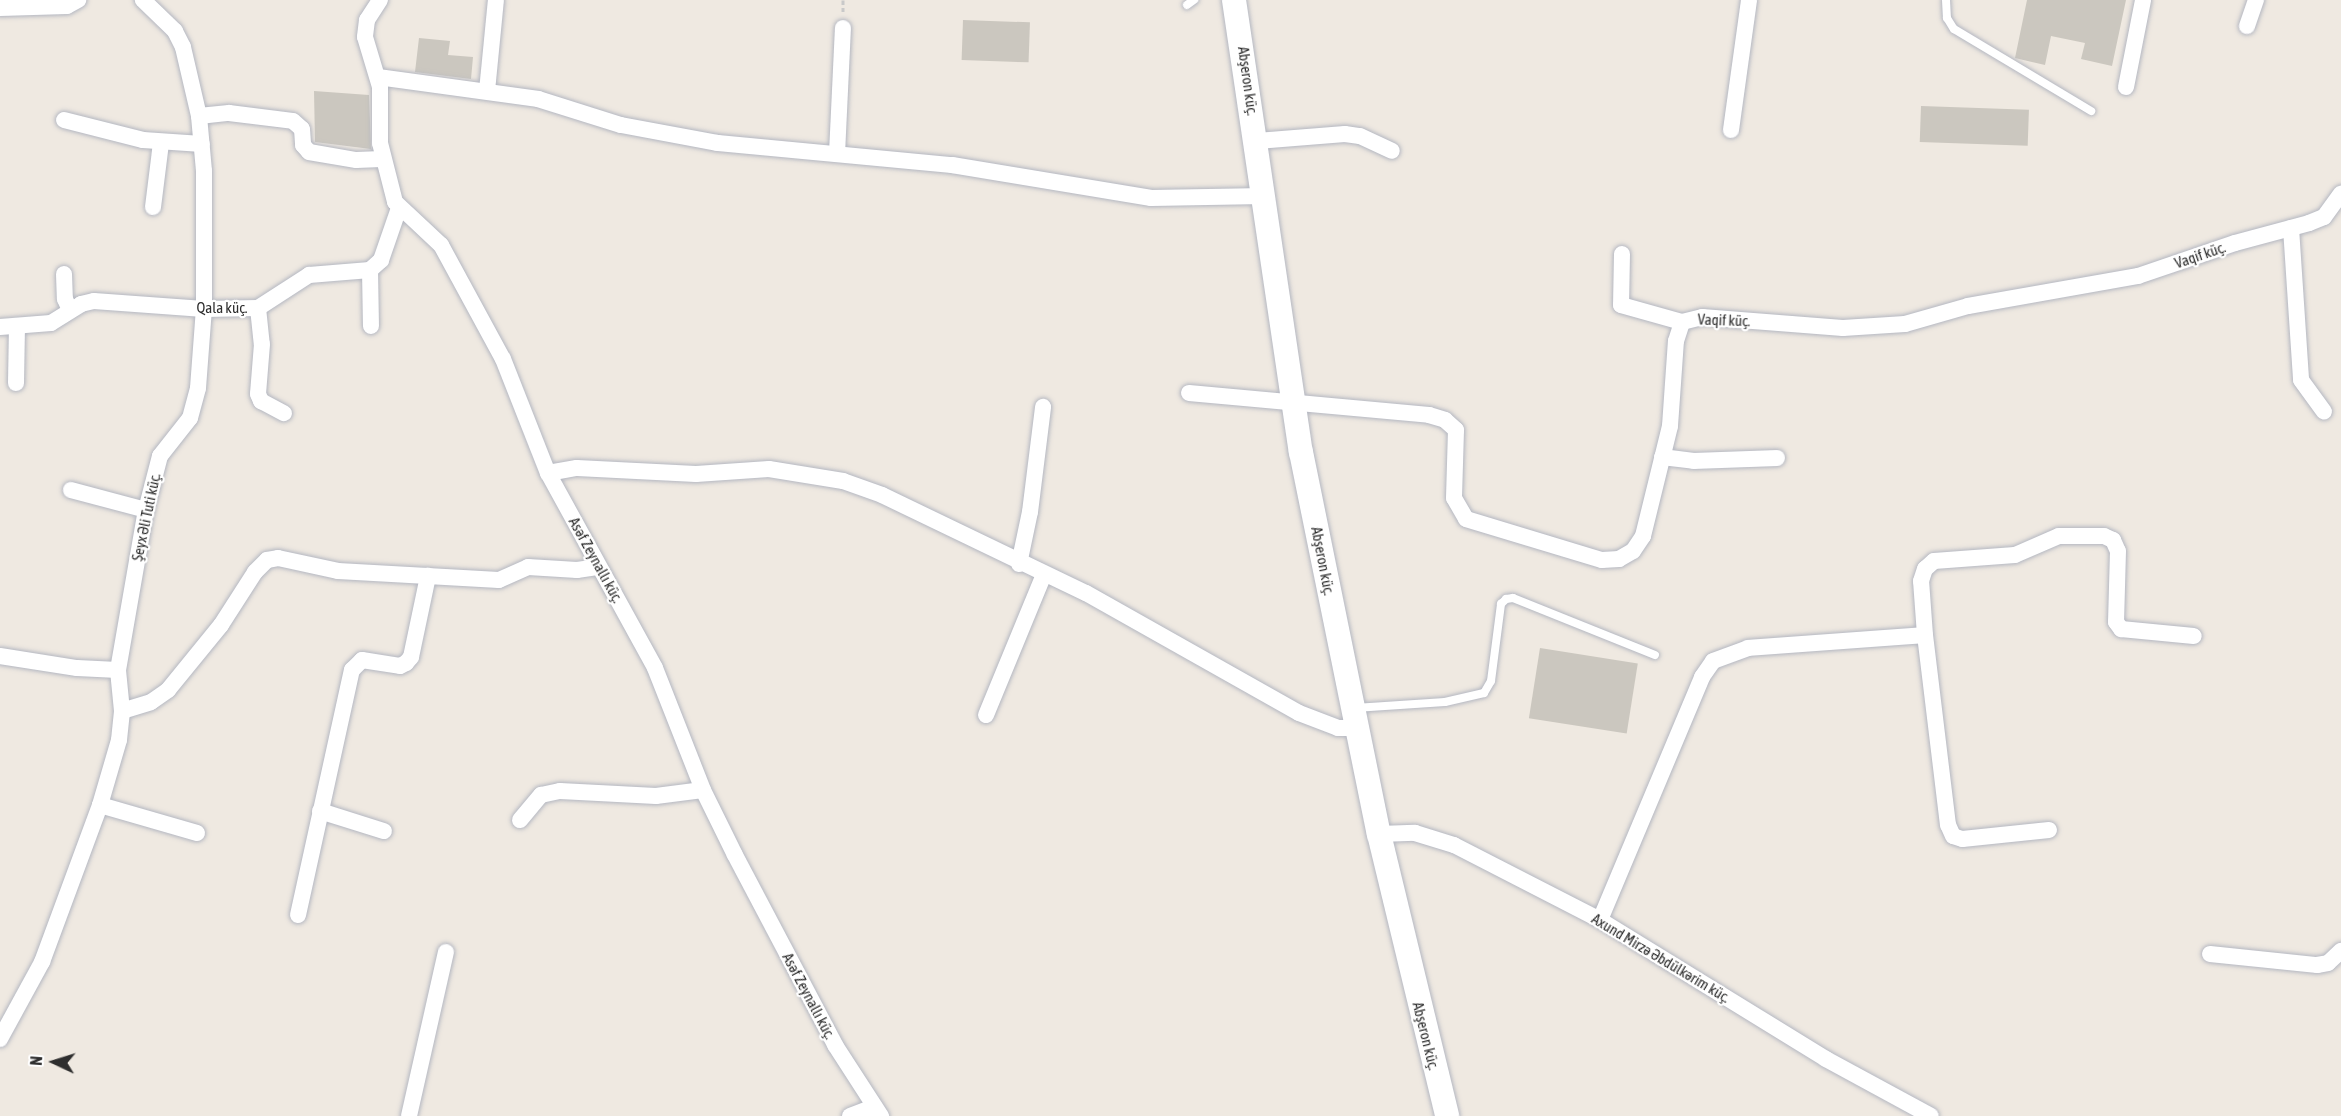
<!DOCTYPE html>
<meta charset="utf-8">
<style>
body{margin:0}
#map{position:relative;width:2341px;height:1116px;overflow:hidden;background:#efe9e1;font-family:"Asap Condensed",sans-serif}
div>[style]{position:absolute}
.building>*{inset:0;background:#cbc7bf;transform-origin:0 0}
.path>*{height:3px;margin-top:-1.5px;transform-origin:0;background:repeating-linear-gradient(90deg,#c9c9c9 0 4.5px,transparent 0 7.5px)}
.roads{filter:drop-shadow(0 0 2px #b4b7c1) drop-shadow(0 0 2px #b4b7c1)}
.service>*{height:8px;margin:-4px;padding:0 4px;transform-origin:4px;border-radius:4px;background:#fff}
.minor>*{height:16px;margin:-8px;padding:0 8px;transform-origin:8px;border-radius:8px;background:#fff}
.secondary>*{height:24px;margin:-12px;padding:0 12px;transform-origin:12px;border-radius:12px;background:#fff}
span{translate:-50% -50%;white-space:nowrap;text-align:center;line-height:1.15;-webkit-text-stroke:4.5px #fff;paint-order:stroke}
.street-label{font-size:15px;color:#2e2e2e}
.north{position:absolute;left:24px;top:1032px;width:60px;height:60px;-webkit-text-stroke:4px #fff;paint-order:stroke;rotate:274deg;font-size:16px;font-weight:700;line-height:24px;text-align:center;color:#2e2e2e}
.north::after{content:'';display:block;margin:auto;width:21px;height:27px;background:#2e2e2e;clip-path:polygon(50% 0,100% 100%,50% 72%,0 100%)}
</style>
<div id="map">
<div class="building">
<i style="clip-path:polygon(2027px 0,2126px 0,2112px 66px,2081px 59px,2085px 43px,2051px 36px,2045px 65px,2015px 58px)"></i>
<i style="left:963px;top:20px;width:67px;height:40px;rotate:2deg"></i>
<i style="clip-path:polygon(419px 38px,450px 41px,448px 55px,473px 57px,471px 79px,415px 72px)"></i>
<i style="clip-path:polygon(314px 91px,369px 95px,371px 149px,315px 142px)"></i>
<i style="left:1921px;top:106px;width:108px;height:36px;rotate:2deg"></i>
<i style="left:1540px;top:648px;width:99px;height:71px;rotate:9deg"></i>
</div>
<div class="path">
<i style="left:843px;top:0;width:12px;rotate:90deg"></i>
</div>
<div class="roads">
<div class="service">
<i style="left:1946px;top:0;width:18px;rotate:87deg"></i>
<i style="left:1947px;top:18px;width:13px;rotate:58deg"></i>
<i style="left:1954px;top:29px;width:160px;rotate:30.9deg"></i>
<i style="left:1187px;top:5px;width:9px;rotate:-36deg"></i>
<i style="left:1355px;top:708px;width:90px;rotate:-3.8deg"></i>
<i style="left:1445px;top:702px;width:40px;rotate:-13deg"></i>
<i style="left:1484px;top:693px;width:14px;rotate:-60deg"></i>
<i style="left:1491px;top:681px;width:78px;rotate:-82.6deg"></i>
<i style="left:1501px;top:604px;width:7px;rotate:-45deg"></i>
<i style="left:1506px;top:599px;width:7px;rotate:-8deg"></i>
<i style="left:1513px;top:598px;width:153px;rotate:21.9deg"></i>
</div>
<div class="minor">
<i style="left:380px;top:0;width:24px;rotate:123deg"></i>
<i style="left:367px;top:20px;width:17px;rotate:97deg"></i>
<i style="left:365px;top:37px;width:52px;rotate:73.3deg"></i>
<i style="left:380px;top:87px;width:56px;rotate:90deg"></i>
<i style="left:380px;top:143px;width:61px;rotate:75.7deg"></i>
<i style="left:395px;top:202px;width:63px;rotate:43.1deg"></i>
<i style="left:441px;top:245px;width:130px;rotate:61.5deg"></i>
<i style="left:503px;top:359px;width:123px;rotate:68.5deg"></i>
<i style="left:548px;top:473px;width:222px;rotate:61.2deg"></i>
<i style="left:655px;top:668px;width:131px;rotate:68.5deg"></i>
<i style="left:703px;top:790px;width:72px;rotate:63.8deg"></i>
<i style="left:735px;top:855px;width:215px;rotate:62.2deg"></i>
<i style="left:835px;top:1045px;width:85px;rotate:57.1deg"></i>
<i style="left:0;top:8px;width:67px;rotate:-1.7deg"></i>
<i style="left:67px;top:6px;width:13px;rotate:-29deg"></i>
<i style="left:2247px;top:26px;width:28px;rotate:-71deg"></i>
<i style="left:378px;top:77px;width:162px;rotate:7.8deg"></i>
<i style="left:538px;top:99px;width:87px;rotate:17.4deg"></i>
<i style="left:621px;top:125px;width:99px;rotate:10.5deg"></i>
<i style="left:718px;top:143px;width:235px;rotate:5.4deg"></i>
<i style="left:952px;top:165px;width:202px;rotate:9.4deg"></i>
<i style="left:1151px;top:198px;width:114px;rotate:-1deg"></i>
<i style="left:2126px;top:87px;width:89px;rotate:-78.9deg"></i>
<i style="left:487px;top:91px;width:91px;rotate:-84.4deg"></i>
<i style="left:199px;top:116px;width:30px;rotate:-6deg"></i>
<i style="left:229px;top:113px;width:64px;rotate:7.1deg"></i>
<i style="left:293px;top:121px;width:12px;rotate:42deg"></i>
<i style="left:302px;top:129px;width:16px;rotate:86deg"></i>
<i style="left:303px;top:145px;width:9px;rotate:49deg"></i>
<i style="left:309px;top:152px;width:48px;rotate:9.7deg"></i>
<i style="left:356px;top:160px;width:26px;rotate:-2deg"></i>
<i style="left:64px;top:120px;width:81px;rotate:14.2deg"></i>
<i style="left:143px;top:140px;width:59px;rotate:3.9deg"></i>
<i style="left:1731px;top:130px;width:131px;rotate:-82.1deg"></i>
<i style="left:1257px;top:141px;width:88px;rotate:-4.5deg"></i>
<i style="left:1345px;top:134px;width:15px;rotate:8deg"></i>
<i style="left:1360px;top:136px;width:35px;rotate:25deg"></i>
<i style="left:837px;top:154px;width:126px;rotate:-87.3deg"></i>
<i style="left:153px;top:207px;width:64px;rotate:-82.9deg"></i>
<i style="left:2291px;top:228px;width:152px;rotate:86.2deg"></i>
<i style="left:2301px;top:380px;width:39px;rotate:54deg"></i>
<i style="left:1622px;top:254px;width:51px;rotate:91.1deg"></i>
<i style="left:1621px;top:305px;width:63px;rotate:15.6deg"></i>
<i style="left:370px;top:270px;width:56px;rotate:89deg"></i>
<i style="left:64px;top:274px;width:25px;rotate:88deg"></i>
<i style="left:65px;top:299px;width:12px;rotate:66deg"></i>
<i style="left:258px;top:308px;width:36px;rotate:84deg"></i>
<i style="left:262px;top:344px;width:50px;rotate:94.6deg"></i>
<i style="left:258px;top:394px;width:8px;rotate:67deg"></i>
<i style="left:261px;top:401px;width:26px;rotate:28deg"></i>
<i style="left:0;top:327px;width:51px;rotate:-4.5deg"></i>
<i style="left:51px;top:323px;width:36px;rotate:-32deg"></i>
<i style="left:81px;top:304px;width:13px;rotate:-13deg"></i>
<i style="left:94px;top:301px;width:110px;rotate:4.2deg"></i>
<i style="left:204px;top:309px;width:54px;rotate:-1.1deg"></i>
<i style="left:258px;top:308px;width:61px;rotate:-32.9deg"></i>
<i style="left:309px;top:275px;width:61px;rotate:-4.7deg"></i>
<i style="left:370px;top:270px;width:15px;rotate:-42deg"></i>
<i style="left:381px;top:260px;width:55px;rotate:-70.9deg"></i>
<i style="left:16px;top:383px;width:57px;rotate:-89deg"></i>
<i style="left:1189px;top:393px;width:241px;rotate:5.2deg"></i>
<i style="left:1429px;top:415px;width:17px;rotate:17deg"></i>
<i style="left:1445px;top:420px;width:15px;rotate:42deg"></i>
<i style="left:1456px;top:430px;width:68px;rotate:91.7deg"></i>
<i style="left:1454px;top:498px;width:24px;rotate:60deg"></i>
<i style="left:1466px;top:519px;width:142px;rotate:16.8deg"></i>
<i style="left:1602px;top:560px;width:17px;rotate:-3deg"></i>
<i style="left:1619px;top:559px;width:16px;rotate:-30deg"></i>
<i style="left:1633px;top:551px;width:18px;rotate:-56deg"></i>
<i style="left:1643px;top:536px;width:113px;rotate:-76.2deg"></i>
<i style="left:1670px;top:426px;width:85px;rotate:-86deg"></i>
<i style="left:1676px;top:341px;width:20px;rotate:-72deg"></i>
<i style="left:1682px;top:322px;width:21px;rotate:-14deg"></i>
<i style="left:1702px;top:317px;width:141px;rotate:4.5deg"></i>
<i style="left:1843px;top:328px;width:62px;rotate:-3.7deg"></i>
<i style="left:1905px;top:324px;width:66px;rotate:-15.9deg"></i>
<i style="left:1968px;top:306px;width:173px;rotate:-10deg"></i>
<i style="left:2138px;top:276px;width:102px;rotate:-18.8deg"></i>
<i style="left:2235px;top:243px;width:77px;rotate:-15.1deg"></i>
<i style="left:2309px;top:223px;width:16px;rotate:-22deg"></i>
<i style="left:2324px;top:217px;width:29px;rotate:-54deg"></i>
<i style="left:1662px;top:457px;width:32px;rotate:7deg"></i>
<i style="left:1694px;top:461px;width:83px;rotate:-2.1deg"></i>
<i style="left:548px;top:473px;width:29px;rotate:-10deg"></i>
<i style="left:577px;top:468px;width:119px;rotate:2.9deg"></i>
<i style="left:696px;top:474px;width:73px;rotate:-3.9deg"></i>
<i style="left:769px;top:469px;width:75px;rotate:9.2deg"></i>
<i style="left:843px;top:481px;width:41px;rotate:19.7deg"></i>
<i style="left:882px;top:495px;width:226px;rotate:25.7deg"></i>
<i style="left:1086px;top:593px;width:244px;rotate:29.4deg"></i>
<i style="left:1299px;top:713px;width:42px;rotate:21deg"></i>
<i style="left:1338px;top:728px;width:19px"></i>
<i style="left:71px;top:490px;width:78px;rotate:14.9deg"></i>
<i style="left:1019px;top:564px;width:53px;rotate:-78.1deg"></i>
<i style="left:1030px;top:512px;width:106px;rotate:-82.9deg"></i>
<i style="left:0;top:656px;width:78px;rotate:8.9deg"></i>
<i style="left:77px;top:668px;width:41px;rotate:2.8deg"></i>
<i style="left:122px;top:711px;width:30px;rotate:-17deg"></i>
<i style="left:151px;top:702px;width:21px;rotate:-35deg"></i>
<i style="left:168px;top:690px;width:84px;rotate:-50.8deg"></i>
<i style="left:221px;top:625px;width:63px;rotate:-57.3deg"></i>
<i style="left:255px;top:572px;width:17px;rotate:-45deg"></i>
<i style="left:267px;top:560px;width:11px;rotate:-10deg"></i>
<i style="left:278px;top:558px;width:61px;rotate:12.2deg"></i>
<i style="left:338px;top:571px;width:161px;rotate:3.2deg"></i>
<i style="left:499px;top:580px;width:32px;rotate:-24deg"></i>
<i style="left:528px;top:567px;width:49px;rotate:3.5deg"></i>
<i style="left:577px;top:570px;width:22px;rotate:-8deg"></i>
<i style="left:986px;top:715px;width:152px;rotate:-67.6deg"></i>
<i style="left:100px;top:805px;width:101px;rotate:16.1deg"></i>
<i style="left:320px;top:811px;width:67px;rotate:17.4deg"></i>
<i style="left:520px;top:820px;width:33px;rotate:-50deg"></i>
<i style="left:541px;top:795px;width:19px;rotate:-12deg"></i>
<i style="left:560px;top:791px;width:96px;rotate:3deg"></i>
<i style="left:656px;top:796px;width:47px;rotate:-7.3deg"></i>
<i style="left:2049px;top:830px;width:87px;rotate:174.1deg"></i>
<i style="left:1962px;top:839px;width:9px;rotate:-162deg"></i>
<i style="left:1953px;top:836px;width:12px;rotate:-114deg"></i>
<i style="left:1948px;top:825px;width:191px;rotate:-96.9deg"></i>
<i style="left:1925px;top:635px;width:54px;rotate:-94.2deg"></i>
<i style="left:1921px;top:581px;width:13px;rotate:-72deg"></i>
<i style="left:1925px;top:569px;width:12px;rotate:-42deg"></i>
<i style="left:1934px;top:561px;width:81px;rotate:-4.2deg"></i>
<i style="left:2015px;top:555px;width:48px;rotate:-23.4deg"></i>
<i style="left:2059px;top:536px;width:45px"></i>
<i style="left:2104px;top:536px;width:10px;rotate:24deg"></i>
<i style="left:2113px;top:540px;width:12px;rotate:66deg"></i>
<i style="left:2118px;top:551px;width:71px;rotate:91.6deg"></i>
<i style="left:2116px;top:622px;width:9px;rotate:54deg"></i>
<i style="left:2121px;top:629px;width:73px;rotate:5.5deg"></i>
<i style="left:1379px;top:834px;width:36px;rotate:-2deg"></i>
<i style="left:1415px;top:833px;width:41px;rotate:17.1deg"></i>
<i style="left:1454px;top:845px;width:164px;rotate:27.2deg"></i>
<i style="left:1600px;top:920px;width:265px;rotate:31.6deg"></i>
<i style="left:1826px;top:1059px;width:119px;rotate:28.5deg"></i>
<i style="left:298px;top:915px;width:251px;rotate:-77.6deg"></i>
<i style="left:352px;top:670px;width:14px;rotate:-45deg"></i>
<i style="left:362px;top:660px;width:38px;rotate:9deg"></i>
<i style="left:400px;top:666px;width:7px;rotate:-27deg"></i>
<i style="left:406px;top:663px;width:8px;rotate:-50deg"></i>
<i style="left:411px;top:657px;width:83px;rotate:-78.1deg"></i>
<i style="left:1600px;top:920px;width:264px;rotate:-67.2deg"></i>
<i style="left:1702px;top:677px;width:19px;rotate:-55deg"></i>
<i style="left:1713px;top:661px;width:37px;rotate:-20deg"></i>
<i style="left:1748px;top:648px;width:177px;rotate:-4.2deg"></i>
<i style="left:2210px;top:954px;width:108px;rotate:5.9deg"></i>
<i style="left:2317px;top:965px;width:11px;rotate:-10deg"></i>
<i style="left:2328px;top:963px;width:18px;rotate:-43deg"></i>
<i style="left:0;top:1039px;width:88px;rotate:-61.4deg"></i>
<i style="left:42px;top:962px;width:167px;rotate:-69.7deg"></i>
<i style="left:100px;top:805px;width:68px;rotate:-73.7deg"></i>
<i style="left:119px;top:740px;width:29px;rotate:-84deg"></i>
<i style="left:122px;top:711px;width:41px;rotate:-95.6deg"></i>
<i style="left:118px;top:670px;width:162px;rotate:-80.1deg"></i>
<i style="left:146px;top:510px;width:56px;rotate:-75.5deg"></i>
<i style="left:160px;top:456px;width:48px;rotate:-51.7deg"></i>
<i style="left:190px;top:418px;width:31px;rotate:-75deg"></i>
<i style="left:198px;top:388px;width:79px;rotate:-85.7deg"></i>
<i style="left:204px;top:309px;width:138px;rotate:-90deg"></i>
<i style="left:204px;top:171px;width:55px;rotate:-95.2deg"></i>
<i style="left:199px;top:116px;width:71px;rotate:-103.1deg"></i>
<i style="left:183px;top:47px;width:18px;rotate:-117deg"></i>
<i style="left:175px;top:31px;width:45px;rotate:-135.9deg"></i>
<i style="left:409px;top:1116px;width:168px;rotate:-77.3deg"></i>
<i style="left:850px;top:1116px;width:26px;rotate:-21deg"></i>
</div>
<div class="secondary">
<i style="left:1234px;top:0;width:457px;rotate:81.6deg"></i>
<i style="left:1301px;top:452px;width:390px;rotate:78.5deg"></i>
<i style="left:1379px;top:834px;width:290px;rotate:76.4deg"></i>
</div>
</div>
<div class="street-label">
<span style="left:1248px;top:81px;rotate:82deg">Abşeron küç.</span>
<span style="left:2200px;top:255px;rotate:-19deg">Vaqif küç.</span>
<span style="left:222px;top:308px">Qala küç.</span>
<span style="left:1724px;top:320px;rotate:2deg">Vaqif küç.</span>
<span style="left:146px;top:517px;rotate:-78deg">Şeyx Əli Tuti küç.</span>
<span style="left:596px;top:560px;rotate:61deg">Asəf Zeynallı küç.</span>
<span style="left:1323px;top:561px;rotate:79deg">Abşeron küç.</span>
<span style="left:1661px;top:958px;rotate:31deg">Axund Mirzə Əbdülkərim küç.</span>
<span style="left:809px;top:996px;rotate:62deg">Asəf Zeynallı küç.</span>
<span style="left:1426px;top:1036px;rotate:76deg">Abşeron küç.</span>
</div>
<div class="north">N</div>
</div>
